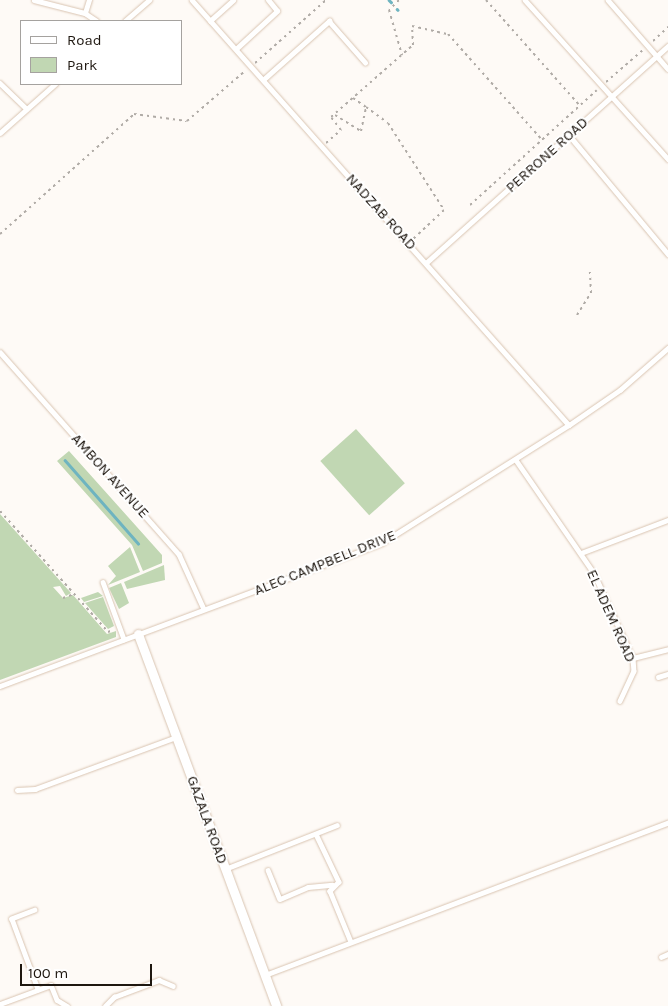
<!DOCTYPE html>
<style>
body{margin:0}
#map{position:relative;width:668px;height:1006px;overflow:hidden;background:#fefaf6;font-family:Karla,sans-serif}
div>[style]{position:absolute}
.green>*{inset:0;background:#c1d7b3;transform-origin:0 0}
.stream>*{height:2.5px;margin:-1.25px;padding:0 1.25px;transform-origin:1.25px;border-radius:1.25px;background:#6eb4c0}
.path>*{height:2px;margin-top:-1px;transform-origin:0;background:repeating-linear-gradient(90deg,#b0aba6 0 2.5px,transparent 0 6.5px)}
.roads{filter:drop-shadow(0 0 1px #d9c4b1) drop-shadow(0 0 1px #d9c4b1)}
.lane>*{height:4.5px;margin:-2.25px;padding:0 2.25px;transform-origin:2.25px;border-radius:2.25px;background:#fff}
.street>*{height:9px;margin:-4.5px;padding:0 4.5px;transform-origin:4.5px;border-radius:4.5px;background:#fff}
span{translate:-50% -50%;white-space:nowrap;text-align:center;line-height:1.15;-webkit-text-stroke:4px #fff;paint-order:stroke}
.street-label{font-size:15px;color:#1e1710}
.legend{position:absolute;left:20px;top:20px;width:162px;height:65px;box-sizing:border-box;background:#fff;border:1px solid #a5a29f;margin:0;padding:6px 9px;list-style:none;font-size:15px;color:#1e1710}
.legend li{display:flex;align-items:center;gap:10px;height:25px}
.legend b{width:25px;border:1px solid #a5a29f}
.scale{position:absolute;left:20px;top:964px;width:132px;height:22px;box-sizing:border-box;border:2px solid #1e1710;border-top:0;padding-left:6px;font-size:15px;line-height:18px;white-space:nowrap;color:#1e1710;-webkit-text-stroke:4px #fff;paint-order:stroke}
</style>
<div id="map">
<div class="green">
<i style="left:356px;top:429px;width:73px;height:48px;rotate:48deg"></i>
<i style="clip-path:polygon(69px 451px,162px 555px,162px 563px,143px 571px,132px 545px,57px 461px)"></i>
<i style="clip-path:polygon(0 514px,71px 593px,66px 596px,60px 586px,53px 587px,63px 598px,73px 595px,107px 634px,116px 631px,116px 637px,0 680px)"></i>
<i style="clip-path:polygon(130px 547px,140px 572px,108px 585px,116px 576px,108px 566px)"></i>
<i style="clip-path:polygon(164px 565px,165px 580px,127px 589px,124px 582px)"></i>
<i style="clip-path:polygon(121px 583px,129px 603px,119px 609px,109px 588px)"></i>
<i style="clip-path:polygon(98px 592px,103px 596px,84px 602px,81px 598px)"></i>
<i style="clip-path:polygon(103px 597px,114px 626px,108px 629px,85px 603px)"></i>
</div>
<div class="stream">
<i style="left:389px;top:0;width:3px;rotate:45deg"></i>
<i style="left:397px;top:9px;width:1px;rotate:45deg"></i>
<i style="left:65px;top:460px;width:111px;rotate:48.7deg"></i>
</div>
<div class="path">
<i style="left:399px;top:0;width:14px;rotate:135deg"></i>
<i style="left:389px;top:10px;width:47px;rotate:73.9deg"></i>
<i style="left:486px;top:0;width:142px;rotate:48.4deg"></i>
<i style="left:653px;top:41px;width:21px;rotate:-43deg"></i>
<i style="left:255px;top:63px;width:95px;rotate:-41.6deg"></i>
<i style="left:606px;top:82px;width:50px;rotate:-41deg"></i>
<i style="left:353px;top:98px;width:16px;rotate:35deg"></i>
<i style="left:335px;top:115px;width:31px;rotate:32deg"></i>
<i style="left:361px;top:131px;width:25px;rotate:-78deg"></i>
<i style="left:366px;top:107px;width:27px;rotate:36deg"></i>
<i style="left:388px;top:123px;width:103px;rotate:57.2deg"></i>
<i style="left:444px;top:210px;width:42px;rotate:136.9deg"></i>
<i style="left:326px;top:143px;width:20px;rotate:-41deg"></i>
<i style="left:341px;top:130px;width:16px;rotate:-128deg"></i>
<i style="left:331px;top:117px;width:109px;rotate:-41.3deg"></i>
<i style="left:413px;top:45px;width:19px;rotate:-93deg"></i>
<i style="left:412px;top:26px;width:37px;rotate:13deg"></i>
<i style="left:448px;top:34px;width:142px;rotate:48.4deg"></i>
<i style="left:470px;top:205px;width:171px;rotate:-42.2deg"></i>
<i style="left:0;top:234px;width:180px;rotate:-41.8deg"></i>
<i style="left:134px;top:114px;width:53px;rotate:7.5deg"></i>
<i style="left:187px;top:121px;width:77px;rotate:-40.8deg"></i>
<i style="left:577px;top:315px;width:26px;rotate:-58deg"></i>
<i style="left:591px;top:293px;width:21px;rotate:-93deg"></i>
<i style="left:0;top:511px;width:162px;rotate:48.2deg"></i>
<i style="left:108px;top:632px;width:5px;rotate:-22deg"></i>
<i style="left:63px;top:598px;width:12px;rotate:-20deg"></i>
</div>
<div class="roads">
<div class="lane">
<i style="left:34px;top:0;width:53px;rotate:14.3deg"></i>
<i style="left:85px;top:13px;width:14px;rotate:34deg"></i>
<i style="left:192px;top:0;width:568px;rotate:48.43deg"></i>
<i style="left:525px;top:0;width:214px;rotate:48deg"></i>
<i style="left:608px;top:0;width:91px;rotate:49deg"></i>
<i style="left:85px;top:13px;width:14px;rotate:-73deg"></i>
<i style="left:125px;top:21px;width:32px;rotate:-41deg"></i>
<i style="left:210px;top:21px;width:31px;rotate:-42deg"></i>
<i style="left:236px;top:49px;width:56px;rotate:-42.8deg"></i>
<i style="left:277px;top:11px;width:14px;rotate:-129deg"></i>
<i style="left:263px;top:80px;width:89px;rotate:-41.8deg"></i>
<i style="left:329px;top:21px;width:55px;rotate:48.7deg"></i>
<i style="left:0;top:83px;width:37px;rotate:44deg"></i>
<i style="left:0;top:133px;width:74px;rotate:-41.7deg"></i>
<i style="left:569px;top:135px;width:155px;rotate:50.2deg"></i>
<i style="left:426px;top:263px;width:325px;rotate:-41.9deg"></i>
<i style="left:0;top:352px;width:270px;rotate:48.5deg"></i>
<i style="left:179px;top:554px;width:60px;rotate:65.6deg"></i>
<i style="left:516px;top:460px;width:137px;rotate:55.4deg"></i>
<i style="left:594px;top:573px;width:94px;rotate:65.4deg"></i>
<i style="left:633px;top:658px;width:13px;rotate:86deg"></i>
<i style="left:634px;top:671px;width:33px;rotate:115deg"></i>
<i style="left:581px;top:553px;width:93px;rotate:-20.8deg"></i>
<i style="left:103px;top:582px;width:61px;rotate:69.8deg"></i>
<i style="left:633px;top:658px;width:36px;rotate:-14deg"></i>
<i style="left:658px;top:677px;width:10px;rotate:-17deg"></i>
<i style="left:0;top:686px;width:408px;rotate:-20.5deg"></i>
<i style="left:382px;top:543px;width:221px;rotate:-32.3deg"></i>
<i style="left:569px;top:425px;width:62px;rotate:-34.5deg"></i>
<i style="left:620px;top:390px;width:64px;rotate:-41.2deg"></i>
<i style="left:17px;top:790px;width:18px;rotate:-3deg"></i>
<i style="left:35px;top:789px;width:150px;rotate:-20.2deg"></i>
<i style="left:316px;top:834px;width:53px;rotate:64.4deg"></i>
<i style="left:339px;top:882px;width:13px;rotate:135deg"></i>
<i style="left:330px;top:891px;width:55px;rotate:67.6deg"></i>
<i style="left:225px;top:869px;width:120px;rotate:-21.4deg"></i>
<i style="left:268px;top:870px;width:31px;rotate:68deg"></i>
<i style="left:280px;top:899px;width:30px;rotate:-23deg"></i>
<i style="left:308px;top:887px;width:24px;rotate:-5deg"></i>
<i style="left:35px;top:910px;width:25px;rotate:159deg"></i>
<i style="left:12px;top:919px;width:75px;rotate:69.6deg"></i>
<i style="left:661px;top:957px;width:8px;rotate:-23deg"></i>
<i style="left:265px;top:975px;width:431px;rotate:-20.7deg"></i>
<i style="left:0;top:1004px;width:54px;rotate:-20.4deg"></i>
<i style="left:51px;top:985px;width:16px;rotate:68deg"></i>
<i style="left:57px;top:1000px;width:12px;rotate:31deg"></i>
<i style="left:105px;top:1006px;width:13px;rotate:-45deg"></i>
<i style="left:114px;top:997px;width:48px;rotate:-20.7deg"></i>
<i style="left:159px;top:980px;width:15px;rotate:23deg"></i>
</div>
<div class="street">
<i style="left:138px;top:634px;width:397px;rotate:69.6deg"></i>
</div>
</div>
<div class="street-label">
<span style="left:547px;top:155px;rotate:-42deg">PERRONE ROAD</span>
<span style="left:381px;top:212px;rotate:48deg">NADZAB ROAD</span>
<span style="left:110px;top:476px;rotate:48deg">AMBON AVENUE</span>
<span style="left:325px;top:563px;rotate:-22deg">ALEC CAMPBELL DRIVE</span>
<span style="left:611px;top:616px;rotate:66deg">EL ADEM ROAD</span>
<span style="left:207px;top:820px;rotate:70deg">GAZALA ROAD</span>
</div>
<ul class="legend">
<li><b style="height:6px;background:#fff"></b>Road</li>
<li><b style="height:14px;background:#c1d7b3"></b>Park</li>
</ul>
<div class="scale">100 m</div>
</div>
